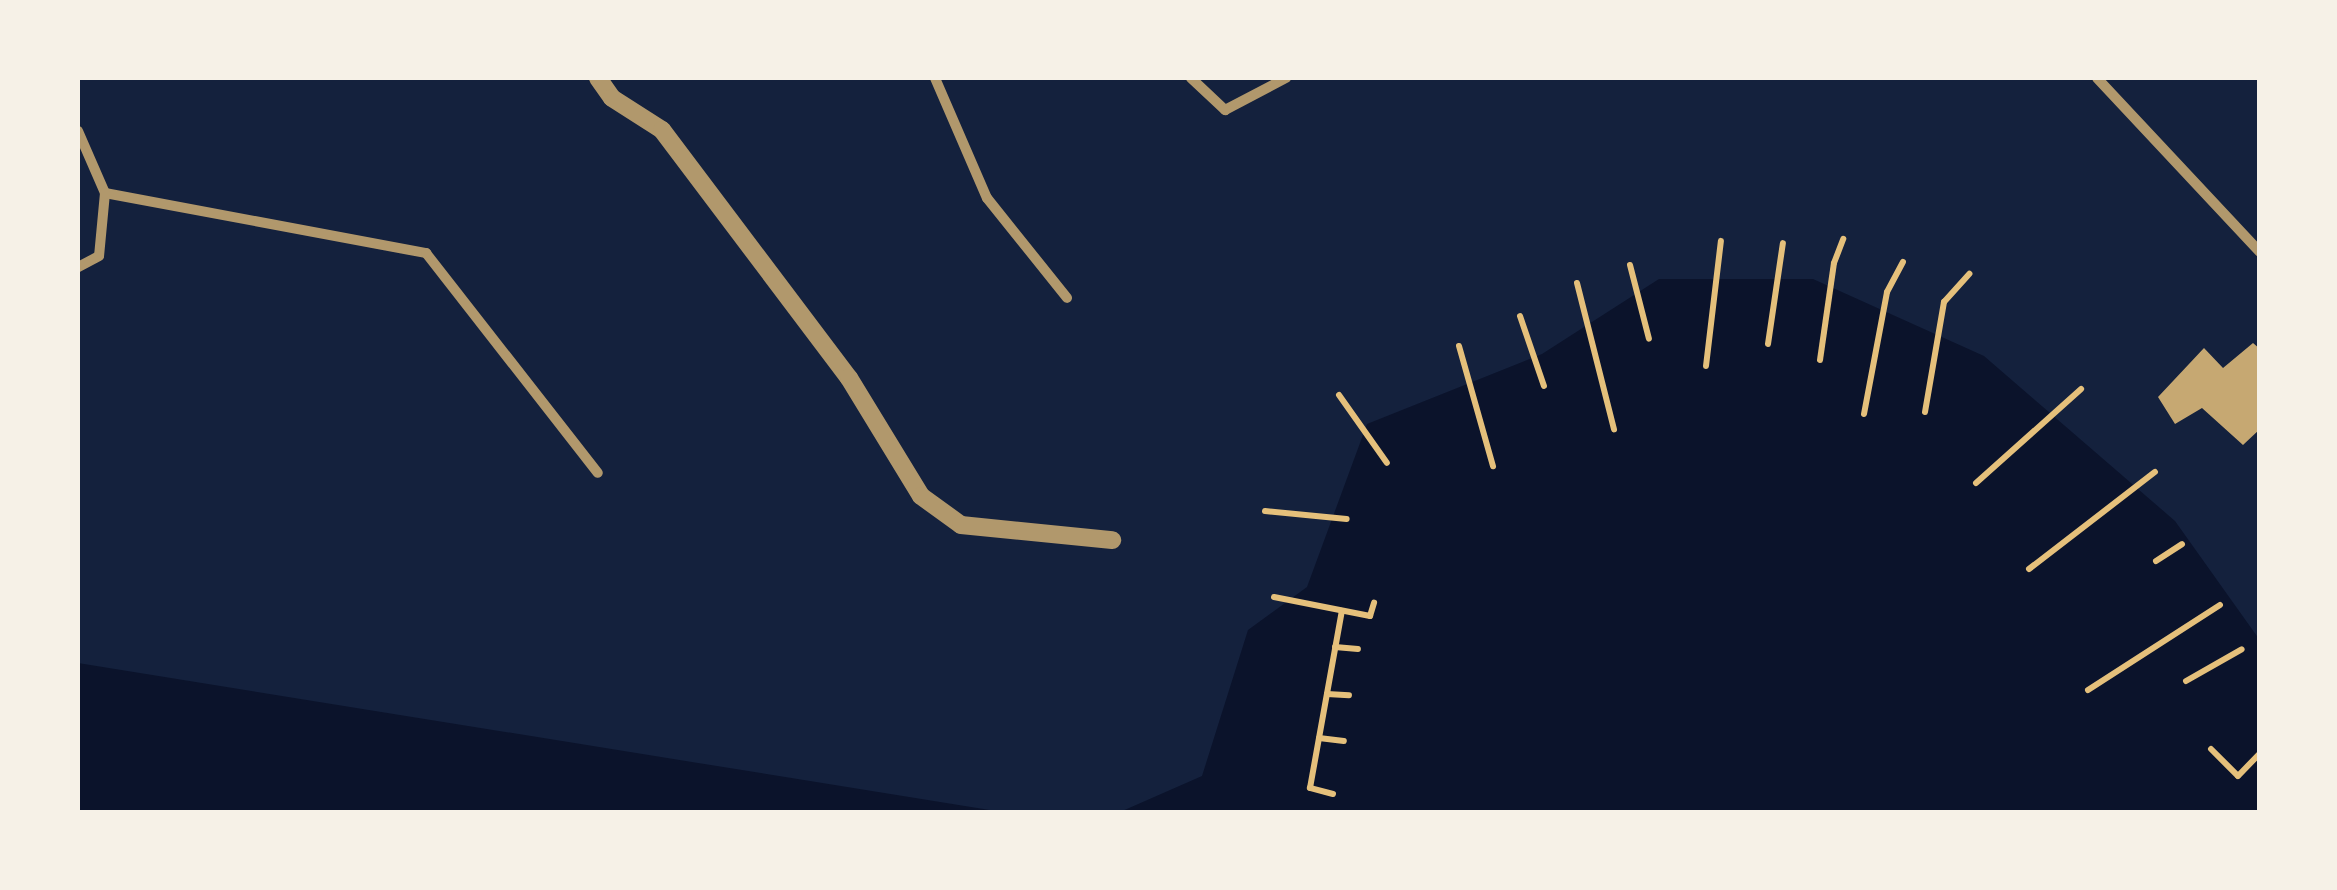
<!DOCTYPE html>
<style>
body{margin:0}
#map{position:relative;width:2337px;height:890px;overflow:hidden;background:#14213d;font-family:"Playfair Display",serif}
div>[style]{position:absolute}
.water>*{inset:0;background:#0b132b}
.building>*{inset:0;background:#c6a872}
.path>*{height:6px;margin:-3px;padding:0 3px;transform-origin:3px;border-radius:3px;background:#e5c07b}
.minor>*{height:10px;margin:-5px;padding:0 5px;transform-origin:5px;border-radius:5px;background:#b1986c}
.tertiary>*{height:18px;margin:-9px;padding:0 9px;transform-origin:9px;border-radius:9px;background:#b1986c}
span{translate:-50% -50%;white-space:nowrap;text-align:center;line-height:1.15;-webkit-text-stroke:10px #f6f1e7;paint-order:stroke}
.frame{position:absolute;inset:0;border:80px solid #f6f1e7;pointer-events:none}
</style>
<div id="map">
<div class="water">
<i style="clip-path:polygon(1659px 279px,1813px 279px,1984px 356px,2175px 521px,2259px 639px,2259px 812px,1120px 812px,1202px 776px,1248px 630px,1307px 587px,1367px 424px,1542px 354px)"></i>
<i style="clip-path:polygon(78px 663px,1002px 812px,78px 812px)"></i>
</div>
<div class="building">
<i style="clip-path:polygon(2253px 343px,2260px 349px,2260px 429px,2243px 445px,2202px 408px,2175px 424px,2158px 397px,2204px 348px,2223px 368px)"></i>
</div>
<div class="path">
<i style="left:1630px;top:265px;width:76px;rotate:75.6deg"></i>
<i style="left:1577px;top:283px;width:151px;rotate:75.8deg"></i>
<i style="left:1520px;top:316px;width:74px;rotate:71.1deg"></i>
<i style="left:1768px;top:344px;width:102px;rotate:-81.6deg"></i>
<i style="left:1459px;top:346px;width:125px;rotate:74.2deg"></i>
<i style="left:1820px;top:360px;width:98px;rotate:-81.8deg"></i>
<i style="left:1834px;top:263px;width:26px;rotate:-69deg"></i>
<i style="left:1706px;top:366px;width:126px;rotate:-83.2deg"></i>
<i style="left:1339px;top:395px;width:83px;rotate:54.8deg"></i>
<i style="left:1925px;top:412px;width:112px;rotate:-80.2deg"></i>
<i style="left:1944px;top:302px;width:38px;rotate:-48deg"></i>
<i style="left:1864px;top:414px;width:124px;rotate:-79.3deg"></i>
<i style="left:1887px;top:292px;width:34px;rotate:-62deg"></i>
<i style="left:1976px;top:483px;width:141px;rotate:-41.8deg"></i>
<i style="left:1265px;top:511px;width:82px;rotate:5.6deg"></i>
<i style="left:2156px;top:561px;width:31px;rotate:-33deg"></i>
<i style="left:2029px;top:569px;width:159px;rotate:-37.6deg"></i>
<i style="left:1274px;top:597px;width:98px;rotate:11.2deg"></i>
<i style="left:1370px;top:616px;width:14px;rotate:-73deg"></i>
<i style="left:1335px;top:647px;width:23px;rotate:5deg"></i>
<i style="left:2186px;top:681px;width:64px;rotate:-29.7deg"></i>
<i style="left:2088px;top:690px;width:157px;rotate:-32.8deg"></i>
<i style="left:1327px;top:694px;width:22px;rotate:3deg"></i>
<i style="left:1319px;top:738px;width:25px;rotate:7deg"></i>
<i style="left:2211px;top:749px;width:38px;rotate:45deg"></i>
<i style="left:2238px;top:776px;width:32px;rotate:-46deg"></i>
<i style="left:1333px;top:794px;width:24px;rotate:-165deg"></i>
<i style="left:1310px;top:788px;width:180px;rotate:-79.8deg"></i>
</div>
<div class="minor">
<i style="left:935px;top:78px;width:131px;rotate:66.6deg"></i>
<i style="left:987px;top:198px;width:128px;rotate:51.3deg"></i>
<i style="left:1191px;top:78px;width:47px;rotate:43.3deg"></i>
<i style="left:1225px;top:110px;width:69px;rotate:-27.7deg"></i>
<i style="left:2097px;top:78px;width:238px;rotate:46.9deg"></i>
<i style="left:78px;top:131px;width:68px;rotate:66.5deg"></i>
<i style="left:105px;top:193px;width:63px;rotate:95.4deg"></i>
<i style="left:99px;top:256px;width:24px;rotate:152deg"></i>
<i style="left:105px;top:193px;width:327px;rotate:10.6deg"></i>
<i style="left:426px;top:253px;width:279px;rotate:52deg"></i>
</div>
<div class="tertiary">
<i style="left:598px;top:78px;width:24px;rotate:55deg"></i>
<i style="left:612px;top:98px;width:59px;rotate:32.6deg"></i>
<i style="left:662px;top:130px;width:311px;rotate:53deg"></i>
<i style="left:849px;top:378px;width:138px;rotate:58.6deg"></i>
<i style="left:921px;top:496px;width:49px;rotate:35.9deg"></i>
<i style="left:961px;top:525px;width:152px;rotate:5.7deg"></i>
</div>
<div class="frame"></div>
</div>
